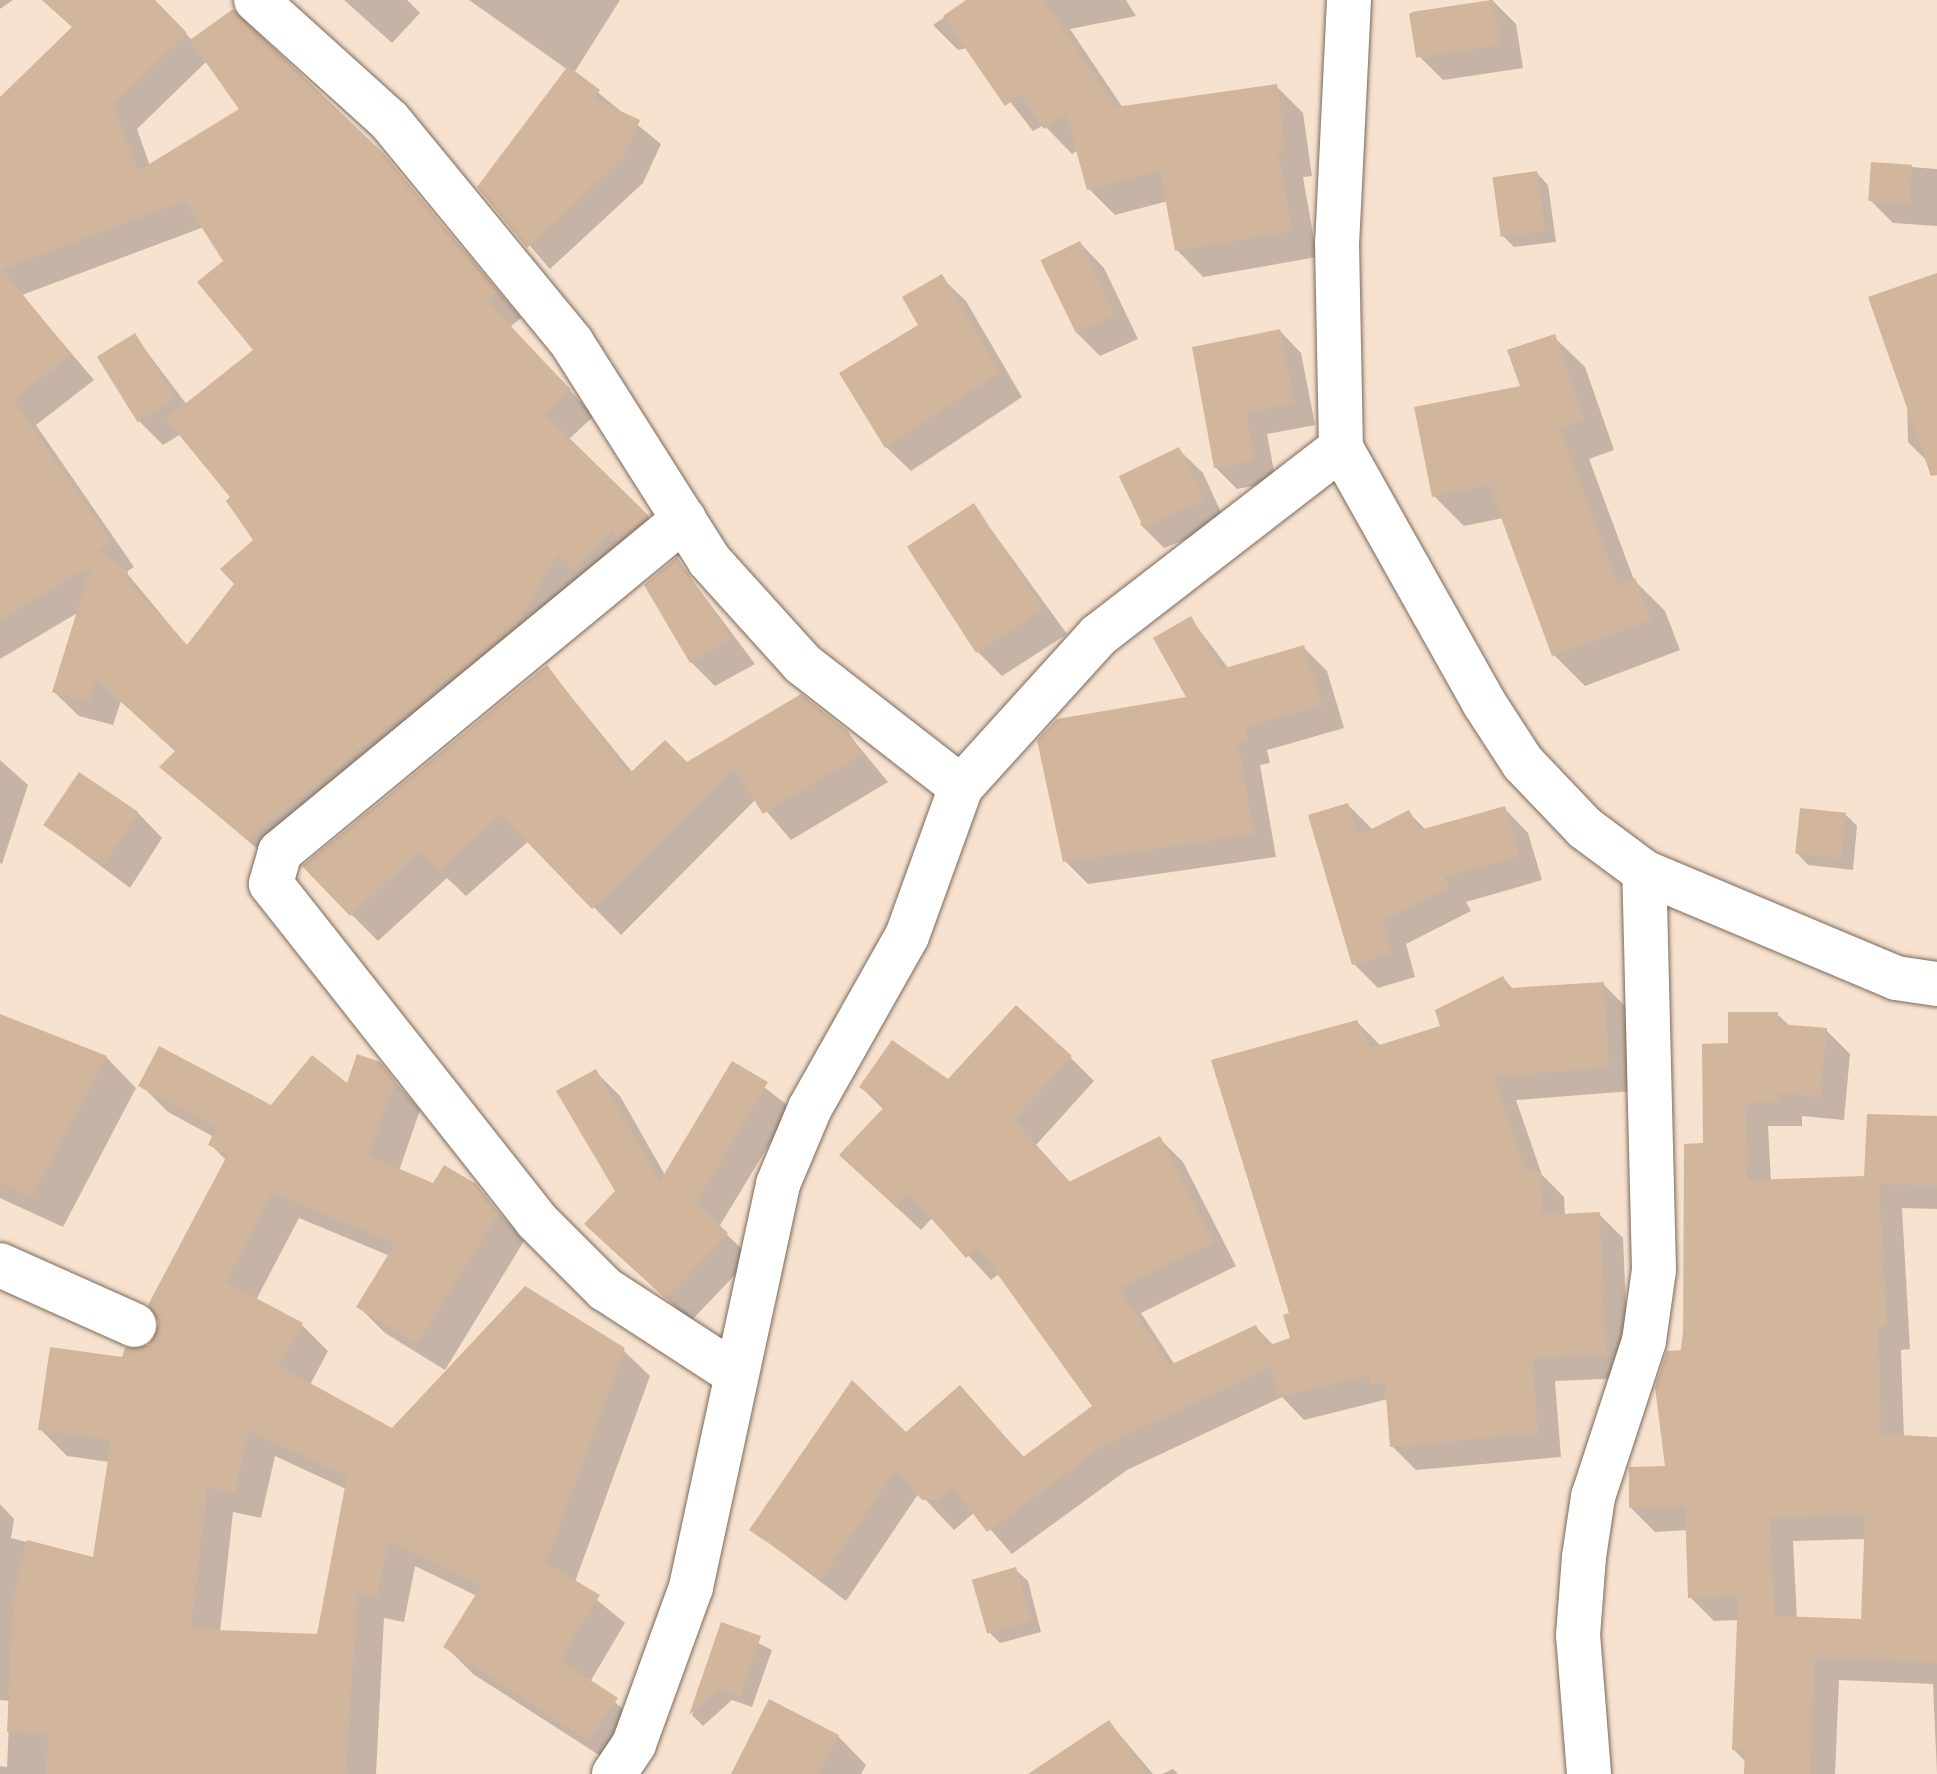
<!DOCTYPE html>
<style>
body{margin:0}
#map{position:relative;width:1937px;height:1774px;overflow:hidden;background:#f7e2d0;font-family:"Playfair Display",serif}
div>[style]{position:absolute}
.shadow>*{inset:0;background:#0003}
.building>*{inset:0;background:#d1b59c;transform-origin:0 0}
.roads{filter:drop-shadow(0 0 2px #7b6a5a) drop-shadow(0 0 2px #7b6a5a)}
.minor>*{height:44px;margin:-22px;padding:0 22px;transform-origin:22px;border-radius:22px;background:#fff}
span{translate:-50% -50%;white-space:nowrap;text-align:center;line-height:1.15;-webkit-text-stroke:6px #fff;paint-order:stroke}
</style>
<div id="map">
<div class="shadow">
<i style="clip-path:polygon(0 0,13px 0,0 9px)"></i>
<i style="clip-path:polygon(evenodd,42px 0,152px 0,192px 40px,383px 155px,521px 318px,510px 327px,594px 416px,568px 440px,672px 541px,274px 863px,161px 767px,176px 752px,121px 701px,113px 725px,79px 716px,54px 692px,79px 612px,0 659px,0 98px,74px 28px,42px 0,207px 61px,241px 109px,150px 166px,137px 129px,207px 61px,42px 0,204px 227px,226px 262px,256px 351px,187px 405px,135px 336px,139px 421px,163px 445px,181px 434px,233px 498px,255px 540px,236px 584px,188px 647px,126px 572px,134px 567px,36px 425px,94px 380px,22px 295px,204px 227px)"></i>
<i style="clip-path:polygon(344px 0,407px 0,420px 13px,392px 43px)"></i>
<i style="clip-path:polygon(469px 0,620px 0,574px 73px,661px 144px,643px 183px,550px 269px,479px 187px,568px 70px)"></i>
<i style="clip-path:polygon(970px 0,1126px 0,1136px 16px,1070px 29px,1123px 108px,1276px 86px,1303px 113px,1312px 176px,1303px 177px,1317px 257px,1203px 277px,1177px 250px,1168px 201px,1115px 215px,1088px 188px,1078px 150px,1072px 154px,1044px 125px,1033px 131px,968px 48px,958px 50px,933px 25px)"></i>
<i style="clip-path:polygon(1492px 0,1516px 24px,1523px 68px,1443px 80px,1419px 56px,1412px 12px)"></i>
<i style="clip-path:polygon(1873px 164px,1937px 169px,1937px 226px,1893px 223px,1870px 200px)"></i>
<i style="clip-path:polygon(1537px 173px,1548px 185px,1556px 242px,1514px 247px,1502px 235px)"></i>
<i style="clip-path:polygon(1080px 243px,1104px 268px,1138px 339px,1100px 356px,1076px 332px,1042px 260px)"></i>
<i style="clip-path:polygon(1937px 275px,1937px 469px,1935px 469px,1908px 442px,1907px 402px)"></i>
<i style="clip-path:polygon(941px 277px,966px 301px,1022px 397px,911px 471px,886px 447px)"></i>
<i style="clip-path:polygon(1280px 331px,1301px 353px,1315px 425px,1267px 434px,1276px 482px,1237px 489px,1215px 467px)"></i>
<i style="clip-path:polygon(1554px 337px,1585px 367px,1614px 450px,1589px 459px,1634px 580px,1665px 611px,1680px 650px,1585px 686px,1554px 655px,1503px 518px,1464px 526px,1434px 496px,1523px 388px)"></i>
<i style="clip-path:polygon(1178px 449px,1203px 473px,1226px 523px,1164px 548px,1140px 524px)"></i>
<i style="clip-path:polygon(974px 506px,1067px 634px,1002px 676px,978px 652px)"></i>
<i style="clip-path:polygon(677px 560px,755px 664px,715px 686px,691px 662px)"></i>
<i style="clip-path:polygon(1191px 619px,1229px 669px,1304px 648px,1327px 671px,1344px 728px,1267px 750px,1270px 763px,1260px 765px,1276px 857px,1088px 884px,1065px 861px,1190px 698px)"></i>
<i style="clip-path:polygon(547px 667px,633px 773px,847px 732px,888px 782px,791px 840px,756px 799px,621px 935px,529px 841px,466px 896px,447px 878px,378px 941px,351px 914px)"></i>
<i style="clip-path:polygon(0 760px,28px 785px,2px 864px,0 863px)"></i>
<i style="clip-path:polygon(1348px 805px,1373px 830px,1409px 813px,1426px 830px,1504px 808px,1528px 833px,1542px 880px,1466px 902px,1471px 911px,1406px 944px,1415px 977px,1378px 988px,1354px 964px)"></i>
<i style="clip-path:polygon(138px 813px,162px 838px,130px 888px,46px 825px)"></i>
<i style="clip-path:polygon(1846px 815px,1857px 826px,1853px 870px,1808px 865px,1797px 853px)"></i>
<i style="clip-path:polygon(1503px 978px,1514px 990px,1603px 984px,1627px 1008px,1632px 1091px,1516px 1100px,1542px 1175px,1564px 1197px,1565px 1216px,1599px 1214px,1623px 1238px,1629px 1378px,1555px 1381px,1561px 1457px,1416px 1470px,1392px 1446px,1388px 1399px,1304px 1420px,1282px 1397px,1127px 1470px,1012px 1554px,975px 1512px,954px 1530px,919px 1493px,846px 1601px,752px 1530px,906px 1435px,960px 1388px,1025px 1458px,1095px 1406px,1000px 1273px,991px 1280px,933px 1217px,921px 1230px,865px 1178px,884px 1110px,861px 1087px,949px 1082px,1070px 1057px,1094px 1081px,1036px 1145px,1071px 1183px,1159px 1138px,1183px 1162px,1236px 1266px,1141px 1313px,1175px 1365px,1256px 1327px,1274px 1346px,1292px 1339px,1357px 1022px,1381px 1046px,1443px 1027px)"></i>
<i style="clip-path:polygon(evenodd,1777px 1014px,1791px 1027px,1826px 1030px,1850px 1054px,1844px 1120px,1802px 1116px,1802px 1126px,1768px 1126px,1771px 1181px,1866px 1178px,1937px 1118px,1937px 1209px,1902px 1208px,1910px 1349px,1901px 1350px,1904px 1438px,1937px 1439px,1937px 1774px,1933px 1684px,1839px 1680px,1835px 1774px,1746px 1774px,1746px 1762px,1734px 1750px,1739px 1620px,1714px 1621px,1690px 1597px,1688px 1530px,1655px 1532px,1631px 1508px,1667px 1468px,1705px 1145px,1730px 1045px,1777px 1014px,1866px 1539px,1863px 1621px,1797px 1619px,1793px 1541px,1866px 1539px)"></i>
<i style="clip-path:polygon(0 1016px,106px 1057px,136px 1088px,63px 1227px,0 1198px)"></i>
<i style="clip-path:polygon(733px 1063px,791px 1108px,719px 1227px,751px 1258px,691px 1321px,611px 1248px,617px 1191px,595px 1071px,620px 1096px,665px 1175px)"></i>
<i style="clip-path:polygon(evenodd,379px 1064px,420px 1110px,399px 1171px,433px 1186px,475px 1186px,524px 1241px,445px 1370px,385px 1333px,359px 1307px,390px 1256px,299px 1218px,256px 1300px,301px 1324px,328px 1351px,310px 1385px,392px 1430px,623px 1350px,650px 1376px,575px 1582px,625px 1623px,590px 1682px,644px 1726px,616px 1766px,473px 1674px,446px 1647px,477px 1596px,415px 1566px,404px 1622px,384px 1618px,376px 1774px,0 1774px,0 1766px,7px 1767px,10px 1701px,0 1700px,0 1504px,14px 1519px,11px 1538px,95px 1559px,109px 1462px,67px 1456px,40px 1429px,151px 1347px,227px 1161px,210px 1144px,214px 1137px,168px 1112px,141px 1085px,271px 1108px,348px 1086px,379px 1064px,275px 1456px,346px 1489px,319px 1636px,220px 1632px,233px 1512px,261px 1518px,275px 1456px)"></i>
<i style="clip-path:polygon(1016px 1570px,1028px 1581px,1041px 1632px,1000px 1643px,988px 1631px)"></i>
<i style="clip-path:polygon(722px 1625px,772px 1650px,752px 1707px,732px 1700px,703px 1726px,692px 1715px)"></i>
<i style="clip-path:polygon(1109px 1722px,1153px 1774px,1031px 1774px)"></i>
<i style="clip-path:polygon(838px 1736px,866px 1765px,861px 1774px,733px 1774px)"></i>
<i style="clip-path:polygon(1173px 1769px,1178px 1774px,1162px 1774px)"></i>
</div>
<div class="building">
<i style="clip-path:polygon(evenodd,42px 0,155px 0,187px 33px,113px 104px,138px 171px,239px 109px,190px 40px,233px 9px,384px 154px,498px 292px,487px 301px,571px 390px,545px 414px,649px 516px,618px 541px,612px 530px,573px 569px,558px 554px,517px 624px,248px 840px,159px 767px,175px 751px,96px 679px,89px 702px,52px 692px,91px 566px,0 620px,0 97px,72px 27px,42px 0,185px 201px,223px 261px,197px 282px,253px 350px,166px 419px,230px 497px,226px 501px,253px 540px,220px 569px,234px 584px,187px 645px,126px 578px,128px 571px,99px 550px,111px 541px,13px 400px,71px 354px,2px 269px,185px 201px)"></i>
<i style="clip-path:polygon(966px 0,1044px 0,1116px 107px,1277px 84px,1286px 150px,1278px 151px,1292px 231px,1175px 251px,1160px 170px,1087px 190px,1066px 114px,1044px 129px,1021px 95px,1005px 106px,943px 16px)"></i>
<i style="left:1493px;top:0;width:45px;height:85px;rotate:81deg"></i>
<i style="clip-path:polygon(568px 66px,600px 90px,594px 99px,640px 120px,623px 158px,527px 248px,477px 187px)"></i>
<i style="left:1871px;top:162px;width:41px;height:39px;rotate:4deg"></i>
<i style="left:1537px;top:171px;width:60px;height:45px;rotate:82deg"></i>
<i style="left:1080px;top:241px;width:81px;height:44px;rotate:64deg"></i>
<i style="clip-path:polygon(1937px 273px,1937px 475px,1931px 476px,1868px 297px)"></i>
<i style="clip-path:polygon(942px 274px,1000px 372px,885px 448px,839px 373px,918px 325px,902px 297px)"></i>
<i style="clip-path:polygon(1280px 329px,1294px 403px,1246px 413px,1255px 461px,1214px 468px,1192px 347px)"></i>
<i style="left:135px;top:333px;width:77px;height:45px;rotate:58deg"></i>
<i style="clip-path:polygon(1555px 334px,1584px 420px,1560px 428px,1618px 585px,1635px 578px,1651px 620px,1552px 656px,1489px 485px,1432px 497px,1414px 407px,1520px 386px,1507px 350px)"></i>
<i style="left:1179px;top:447px;width:58px;height:67px;rotate:64deg"></i>
<i style="left:974px;top:503px;width:127px;height:80px;rotate:57deg"></i>
<i style="clip-path:polygon(677px 557px,732px 639px,690px 663px,644px 585px)"></i>
<i style="clip-path:polygon(1191px 616px,1222px 669px,1304px 645px,1322px 705px,1245px 727px,1248px 740px,1238px 743px,1254px 834px,1063px 862px,1037px 740px,1057px 719px,1186px 697px,1153px 638px)"></i>
<i style="clip-path:polygon(547px 665px,629px 774px,665px 740px,687px 762px,801px 694px,848px 731px,862px 754px,763px 814px,734px 768px,592px 909px,501px 815px,438px 871px,420px 851px,350px 916px,302px 866px)"></i>
<i style="left:79px;top:772px;width:72px;height:64px;rotate:34deg"></i>
<i style="clip-path:polygon(1348px 803px,1358px 836px,1409px 810px,1420px 830px,1505px 806px,1519px 856px,1444px 877px,1449px 887px,1383px 920px,1392px 953px,1352px 965px,1308px 815px)"></i>
<i style="left:1800px;top:808px;width:46px;height:46px;rotate:6deg"></i>
<i style="clip-path:polygon(1503px 976px,1510px 988px,1604px 982px,1609px 1067px,1494px 1077px,1526px 1171px,1541px 1171px,1542px 1215px,1600px 1212px,1606px 1355px,1532px 1358px,1538px 1433px,1390px 1447px,1385px 1384px,1370px 1384px,1369px 1375px,1279px 1397px,1271px 1367px,1103px 1446px,987px 1532px,953px 1487px,938px 1500px,922px 1500px,896px 1469px,821px 1579px,749px 1530px,852px 1380px,906px 1432px,960px 1385px,1023px 1457px,1092px 1406px,978px 1247px,966px 1258px,909px 1193px,896px 1207px,839px 1155px,886px 1105px,859px 1087px,892px 1040px,948px 1079px,1016px 1005px,1072px 1056px,1014px 1120px,1069px 1182px,1160px 1136px,1214px 1242px,1119px 1289px,1170px 1365px,1256px 1325px,1267px 1346px,1290px 1338px,1283px 1315px,1289px 1313px,1211px 1060px,1357px 1020px,1370px 1048px,1440px 1026px,1435px 1010px)"></i>
<i style="clip-path:polygon(evenodd,1728px 1012px,1778px 1012px,1778px 1024px,1827px 1028px,1820px 1097px,1779px 1093px,1779px 1102px,1745px 1103px,1748px 1180px,1864px 1176px,1867px 1114px,1937px 1116px,1937px 1186px,1879px 1184px,1887px 1326px,1878px 1327px,1881px 1434px,1937px 1437px,1937px 1663px,1815px 1657px,1810px 1774px,1744px 1774px,1745px 1751px,1732px 1750px,1738px 1596px,1688px 1598px,1685px 1506px,1629px 1508px,1629px 1467px,1665px 1466px,1655px 1387px,1667px 1351px,1683px 1350px,1684px 1144px,1703px 1143px,1702px 1044px,1728px 1043px,1728px 1012px,1865px 1515px,1861px 1619px,1775px 1616px,1770px 1518px,1865px 1515px)"></i>
<i style="clip-path:polygon(0 1014px,107px 1056px,32px 1197px,0 1183px)"></i>
<i style="clip-path:polygon(evenodd,159px 1046px,271px 1105px,312px 1055px,347px 1083px,357px 1054px,380px 1062px,395px 1081px,369px 1156px,433px 1183px,444px 1165px,476px 1184px,499px 1213px,417px 1344px,356px 1307px,395px 1244px,272px 1192px,226px 1282px,303px 1323px,279px 1366px,392px 1428px,525px 1286px,625px 1348px,546px 1563px,600px 1595px,560px 1660px,618px 1698px,589px 1741px,443px 1647px,481px 1586px,388px 1541px,378px 1597px,358px 1593px,345px 1774px,46px 1774px,48px 1734px,7px 1732px,13px 1597px,27px 1540px,93px 1557px,111px 1440px,38px 1430px,50px 1347px,122px 1357px,125px 1348px,149px 1345px,159px 1323px,148px 1305px,228px 1154px,208px 1145px,216px 1127px,138px 1086px,159px 1046px,248px 1431px,347px 1476px,317px 1634px,191px 1629px,207px 1487px,235px 1493px,248px 1431px)"></i>
<i style="clip-path:polygon(732px 1061px,768px 1082px,696px 1203px,728px 1233px,666px 1299px,584px 1224px,615px 1191px,556px 1091px,596px 1069px,660px 1181px)"></i>
<i style="left:1016px;top:1567px;width:56px;height:46px;rotate:74deg"></i>
<i style="clip-path:polygon(721px 1622px,761px 1636px,741px 1696px,720px 1689px,689px 1715px)"></i>
<i style="clip-path:polygon(769px 1699px,839px 1735px,819px 1774px,731px 1774px)"></i>
<i style="clip-path:polygon(1109px 1720px,1147px 1774px,1028px 1774px)"></i>
</div>
<div class="roads">
<div class="minor">
<i style="left:256px;top:0;width:179px;rotate:42.1deg"></i>
<i style="left:389px;top:120px;width:288px;rotate:50.6deg"></i>
<i style="left:572px;top:343px;width:257px;rotate:57.7deg"></i>
<i style="left:709px;top:560px;width:140px;rotate:47.9deg"></i>
<i style="left:803px;top:664px;width:200px;rotate:37.9deg"></i>
<i style="left:1349px;top:0;width:242px;rotate:92.8deg"></i>
<i style="left:1337px;top:242px;width:206px;rotate:88.9deg"></i>
<i style="left:1341px;top:448px;width:292px;rotate:60.7deg"></i>
<i style="left:1484px;top:703px;width:72px;rotate:57deg"></i>
<i style="left:1523px;top:763px;width:90px;rotate:46.4deg"></i>
<i style="left:1585px;top:828px;width:74px;rotate:36.7deg"></i>
<i style="left:1644px;top:872px;width:273px;rotate:22.8deg"></i>
<i style="left:1896px;top:978px;width:41px;rotate:8.3deg"></i>
<i style="left:684px;top:519px;width:524px;rotate:140.5deg"></i>
<i style="left:280px;top:852px;width:33px;rotate:106deg"></i>
<i style="left:271px;top:884px;width:428px;rotate:51.7deg"></i>
<i style="left:536px;top:1220px;width:98px;rotate:45deg"></i>
<i style="left:605px;top:1289px;width:156px;rotate:33deg"></i>
<i style="left:0;top:1265px;width:147px;rotate:24.1deg"></i>
<i style="left:614px;top:1774px;width:36px;rotate:-56deg"></i>
<i style="left:634px;top:1744px;width:167px;rotate:-70deg"></i>
<i style="left:691px;top:1587px;width:412px;rotate:-77.8deg"></i>
<i style="left:778px;top:1184px;width:82px;rotate:-67.2deg"></i>
<i style="left:810px;top:1108px;width:197px;rotate:-60.6deg"></i>
<i style="left:907px;top:936px;width:158px;rotate:-70.1deg"></i>
<i style="left:961px;top:787px;width:205px;rotate:-47.8deg"></i>
<i style="left:1099px;top:635px;width:306px;rotate:-37.7deg"></i>
<i style="left:1589px;top:1774px;width:139px;rotate:-94.5deg"></i>
<i style="left:1578px;top:1635px;width:78px;rotate:-85.6deg"></i>
<i style="left:1584px;top:1557px;width:61px;rotate:-81.5deg"></i>
<i style="left:1593px;top:1497px;width:164px;rotate:-71.9deg"></i>
<i style="left:1644px;top:1341px;width:72px;rotate:-82deg"></i>
<i style="left:1654px;top:1270px;width:398px;rotate:-91.4deg"></i>
</div>
</div>
</div>
